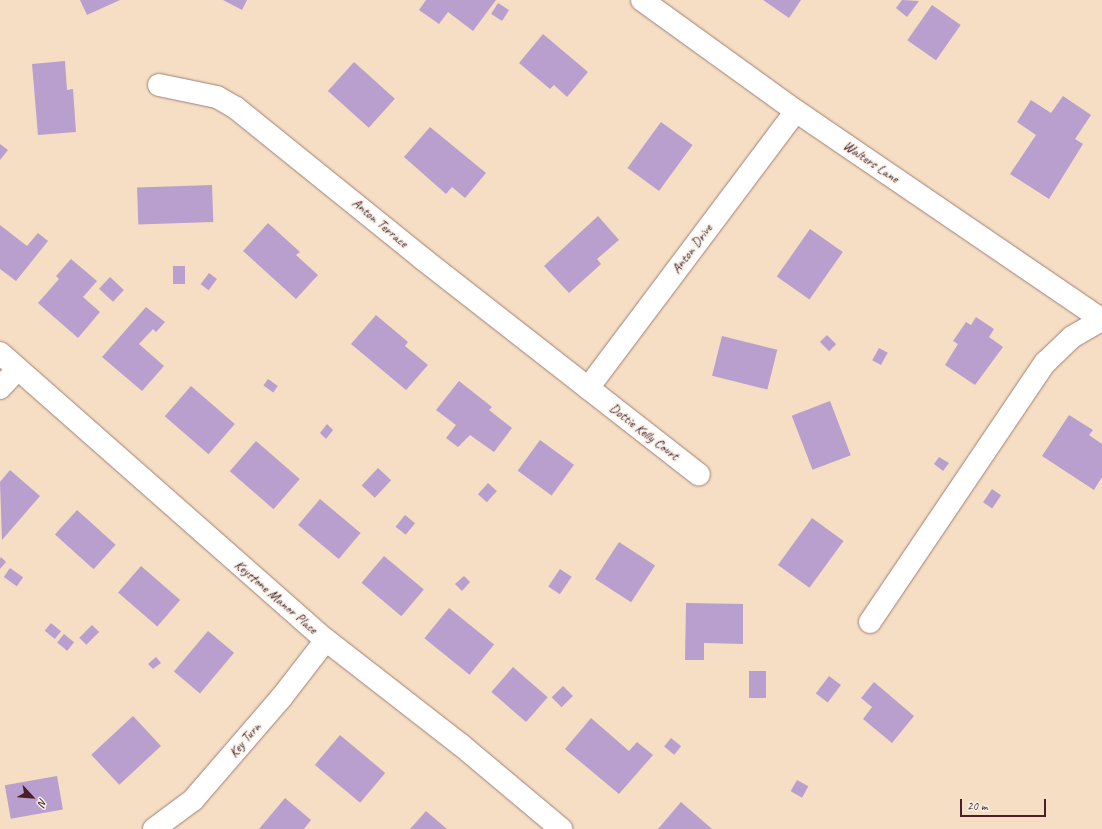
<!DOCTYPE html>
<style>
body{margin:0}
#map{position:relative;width:1102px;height:829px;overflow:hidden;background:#f5dec3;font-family:Caveat,sans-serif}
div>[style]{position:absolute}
.building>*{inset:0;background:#b99fcd;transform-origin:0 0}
.roads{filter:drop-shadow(0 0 1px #a07e77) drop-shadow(0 0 1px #a07e77)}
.minor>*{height:22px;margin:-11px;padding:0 11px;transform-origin:11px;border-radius:11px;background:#fff}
span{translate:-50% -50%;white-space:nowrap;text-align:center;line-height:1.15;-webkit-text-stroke:3.5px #f7f3e8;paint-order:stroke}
.street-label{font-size:14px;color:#4a1f2b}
.north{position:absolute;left:12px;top:777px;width:40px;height:40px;-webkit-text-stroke:3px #f7f3e8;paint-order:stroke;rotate:116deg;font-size:11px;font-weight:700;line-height:16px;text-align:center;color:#4a1f2b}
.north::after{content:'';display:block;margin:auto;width:14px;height:18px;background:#4a1f2b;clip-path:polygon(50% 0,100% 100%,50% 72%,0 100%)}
.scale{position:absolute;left:960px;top:799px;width:86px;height:18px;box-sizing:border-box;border:2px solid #4a1f2b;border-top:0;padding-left:5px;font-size:12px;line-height:14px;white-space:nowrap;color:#4a1f2b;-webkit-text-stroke:3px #f7f3e8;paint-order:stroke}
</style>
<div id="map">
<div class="building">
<i style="clip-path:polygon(80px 0,120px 0,87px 15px)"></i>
<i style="clip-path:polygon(223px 0,247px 0,242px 10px)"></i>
<i style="clip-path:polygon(426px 0,496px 0,473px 31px,448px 12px,439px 24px,419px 10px)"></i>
<i style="clip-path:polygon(763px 0,801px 0,789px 18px)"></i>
<i style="clip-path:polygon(902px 0,919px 1px,907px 17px,896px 8px)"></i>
<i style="left:498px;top:3px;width:13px;height:13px;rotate:32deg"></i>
<i style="left:932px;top:5px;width:35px;height:43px;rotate:35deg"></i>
<i style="clip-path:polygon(543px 34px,588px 72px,567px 97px,554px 85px,550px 89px,519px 63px)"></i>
<i style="clip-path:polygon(65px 61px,67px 90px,73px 89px,76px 132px,38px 135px,32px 64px)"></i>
<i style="left:354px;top:62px;width:55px;height:39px;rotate:42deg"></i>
<i style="clip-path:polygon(1063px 96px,1091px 115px,1075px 139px,1083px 144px,1049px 199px,1010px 174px,1036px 135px,1017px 122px,1031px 100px,1051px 113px)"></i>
<i style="left:661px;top:122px;width:39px;height:57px;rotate:36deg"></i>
<i style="clip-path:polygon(430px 127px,486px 173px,465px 198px,452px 187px,446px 194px,404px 157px)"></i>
<i style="clip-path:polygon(0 144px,8px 150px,0 160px)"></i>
<i style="left:212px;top:185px;width:37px;height:75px;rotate:88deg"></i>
<i style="clip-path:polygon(598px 216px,619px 240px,597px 259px,601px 264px,569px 293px,544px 266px)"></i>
<i style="clip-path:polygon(268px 223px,300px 252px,296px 255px,318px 275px,296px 299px,243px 251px)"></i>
<i style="clip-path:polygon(0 225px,27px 246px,38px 233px,48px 241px,16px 281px,0 269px)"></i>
<i style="left:810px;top:229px;width:40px;height:58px;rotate:35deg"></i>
<i style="clip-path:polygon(71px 259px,97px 281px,83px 297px,100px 312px,78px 338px,38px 303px,59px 279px,56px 276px)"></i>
<i style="left:173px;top:266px;width:12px;height:18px"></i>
<i style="left:209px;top:273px;width:10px;height:14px;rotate:37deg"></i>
<i style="left:110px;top:277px;width:19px;height:16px;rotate:43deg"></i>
<i style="clip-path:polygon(146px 307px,165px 322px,156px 332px,153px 329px,139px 344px,164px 366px,142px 391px,102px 357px)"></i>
<i style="clip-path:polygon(376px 315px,408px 342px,405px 346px,428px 365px,406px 390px,351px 344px)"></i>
<i style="clip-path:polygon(976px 317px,994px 329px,989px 337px,1003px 347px,975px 385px,945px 365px,958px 344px,953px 341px,966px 322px,971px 325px)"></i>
<i style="left:827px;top:335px;width:13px;height:10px;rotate:45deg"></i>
<i style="left:722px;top:336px;width:57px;height:41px;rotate:14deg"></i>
<i style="left:879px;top:348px;width:10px;height:14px;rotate:29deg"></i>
<i style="left:268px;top:379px;width:12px;height:8px;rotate:35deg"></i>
<i style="clip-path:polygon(459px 381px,492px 407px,489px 410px,512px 428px,494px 452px,470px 435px,458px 447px,446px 438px,456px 425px,436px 410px)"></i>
<i style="left:191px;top:386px;width:58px;height:40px;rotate:41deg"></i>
<i style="left:830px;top:401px;width:58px;height:41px;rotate:69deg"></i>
<i style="clip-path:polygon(1069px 415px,1093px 430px,1089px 435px,1102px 444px,1102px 477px,1094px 490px,1042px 456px)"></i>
<i style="clip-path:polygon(327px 424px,333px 430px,326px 439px,320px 433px)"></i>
<i style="left:540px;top:440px;width:42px;height:38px;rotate:36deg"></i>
<i style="left:256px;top:441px;width:58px;height:40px;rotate:41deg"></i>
<i style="clip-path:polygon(939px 457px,949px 463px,943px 471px,934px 464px)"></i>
<i style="left:378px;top:468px;width:18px;height:24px;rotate:43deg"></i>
<i style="clip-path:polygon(10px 470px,40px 496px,2px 540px,0 482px)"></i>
<i style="left:488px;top:483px;width:12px;height:15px;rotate:42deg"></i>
<i style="left:992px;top:489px;width:11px;height:16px;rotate:34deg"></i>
<i style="left:320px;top:499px;width:53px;height:34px;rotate:40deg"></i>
<i style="left:77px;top:510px;width:52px;height:33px;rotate:42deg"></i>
<i style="left:405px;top:515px;width:13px;height:15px;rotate:39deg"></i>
<i style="left:812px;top:518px;width:39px;height:58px;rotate:36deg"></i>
<i style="left:619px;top:542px;width:43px;height:44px;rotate:33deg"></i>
<i style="left:384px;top:556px;width:52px;height:35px;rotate:40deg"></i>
<i style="clip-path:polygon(1px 557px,6px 562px,0 569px,0 559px)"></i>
<i style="left:141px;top:566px;width:52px;height:35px;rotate:41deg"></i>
<i style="left:10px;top:568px;width:16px;height:11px;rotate:35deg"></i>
<i style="left:560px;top:569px;width:14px;height:21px;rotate:34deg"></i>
<i style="clip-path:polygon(464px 576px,470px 582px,462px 591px,455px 584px)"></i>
<i style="clip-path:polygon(686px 603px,743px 604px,743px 644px,704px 643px,704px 660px,685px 660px)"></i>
<i style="left:449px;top:608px;width:58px;height:39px;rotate:39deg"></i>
<i style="left:51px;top:623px;width:13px;height:10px;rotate:39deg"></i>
<i style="left:92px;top:625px;width:10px;height:18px;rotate:45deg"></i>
<i style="left:208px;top:631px;width:34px;height:53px;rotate:40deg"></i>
<i style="left:64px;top:634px;width:13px;height:11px;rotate:39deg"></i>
<i style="clip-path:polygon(156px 657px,161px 663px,153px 669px,148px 664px)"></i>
<i style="left:513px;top:667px;width:46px;height:33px;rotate:41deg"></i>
<i style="left:749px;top:671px;width:17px;height:27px"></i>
<i style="left:829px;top:676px;width:15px;height:22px;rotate:37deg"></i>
<i style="clip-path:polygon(874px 682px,914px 716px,892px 743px,863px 719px,872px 707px,861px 698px)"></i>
<i style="left:563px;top:686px;width:14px;height:16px;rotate:45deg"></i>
<i style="left:133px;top:716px;width:41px;height:57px;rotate:47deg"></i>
<i style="clip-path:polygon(591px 718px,629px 751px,637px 742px,653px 755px,619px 794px,565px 749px)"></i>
<i style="left:340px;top:735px;width:59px;height:39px;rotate:40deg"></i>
<i style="left:671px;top:738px;width:13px;height:11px;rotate:39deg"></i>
<i style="left:57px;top:776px;width:34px;height:53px;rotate:80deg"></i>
<i style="left:797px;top:780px;width:13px;height:13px;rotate:29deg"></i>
<i style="clip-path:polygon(285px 798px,311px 820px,304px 829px,259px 829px)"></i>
<i style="clip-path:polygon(681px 802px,712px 829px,658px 829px)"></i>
<i style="clip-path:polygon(426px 811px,447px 829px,410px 829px)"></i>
</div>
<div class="roads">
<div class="minor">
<i style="left:642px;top:0;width:190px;rotate:35.8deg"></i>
<i style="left:796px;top:111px;width:371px;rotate:34.3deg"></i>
<i style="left:159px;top:85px;width:59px;rotate:11.7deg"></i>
<i style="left:217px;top:97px;width:22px;rotate:30deg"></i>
<i style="left:236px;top:108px;width:240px;rotate:38.9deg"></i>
<i style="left:423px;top:259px;width:350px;rotate:38deg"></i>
<i style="left:0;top:353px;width:434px;rotate:41.4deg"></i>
<i style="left:326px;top:640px;width:171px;rotate:37.9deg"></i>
<i style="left:461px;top:745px;width:131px;rotate:40deg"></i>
<i style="left:0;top:388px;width:25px;rotate:-47deg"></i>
<i style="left:588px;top:388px;width:346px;rotate:-53.1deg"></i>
<i style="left:870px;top:622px;width:313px;rotate:-56deg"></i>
<i style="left:1045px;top:363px;width:37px;rotate:-44deg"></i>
<i style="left:1072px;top:337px;width:34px;rotate:-30deg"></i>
<i style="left:154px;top:829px;width:49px;rotate:-36.6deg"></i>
<i style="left:193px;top:800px;width:135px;rotate:-49.2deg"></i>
<i style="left:281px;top:698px;width:73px;rotate:-52.2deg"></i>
</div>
</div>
<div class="street-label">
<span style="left:871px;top:162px;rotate:34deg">Walters Lane</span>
<span style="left:380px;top:223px;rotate:40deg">Anton Terrace</span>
<span style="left:692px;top:249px;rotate:-53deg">Anton Drive</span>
<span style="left:644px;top:432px;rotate:38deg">Dottie Kelly Court</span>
<span style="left:276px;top:597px;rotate:41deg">Keystone Manor Place</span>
<span style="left:245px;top:740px;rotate:-49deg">Key Turn</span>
</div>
<div class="north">N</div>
<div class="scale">20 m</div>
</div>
